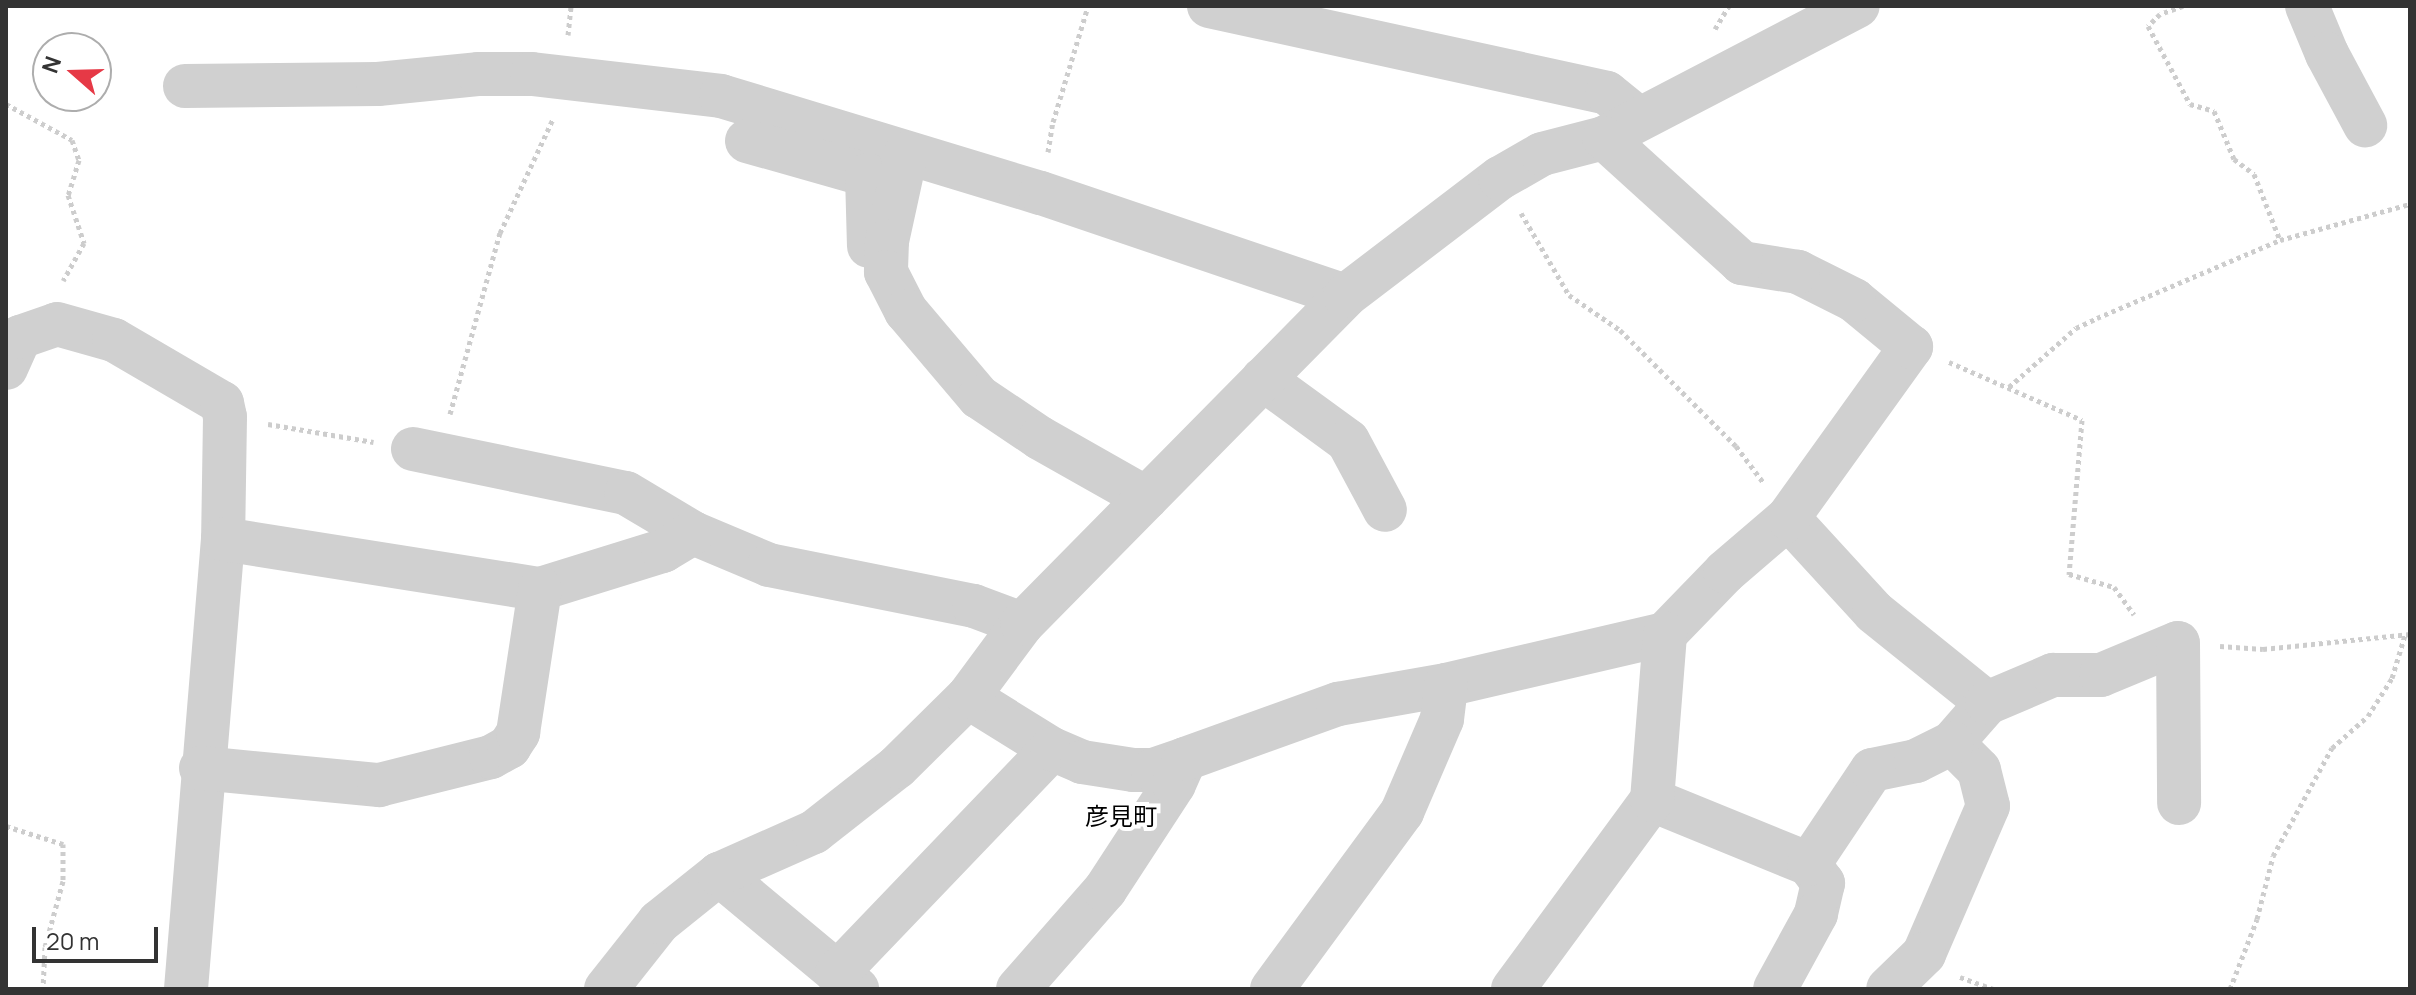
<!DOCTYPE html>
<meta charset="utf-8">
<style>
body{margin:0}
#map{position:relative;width:2416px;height:995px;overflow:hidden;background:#fff;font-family:Manrope,"Noto Sans JP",sans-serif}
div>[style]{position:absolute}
.path>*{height:5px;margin-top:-2.5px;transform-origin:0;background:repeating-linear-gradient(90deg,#cdcdcd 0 4px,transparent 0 8px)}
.street>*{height:44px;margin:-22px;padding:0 22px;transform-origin:22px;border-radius:22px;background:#d0d0d0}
span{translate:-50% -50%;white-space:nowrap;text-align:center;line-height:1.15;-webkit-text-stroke:8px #fff;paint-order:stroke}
.quarter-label{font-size:24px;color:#000}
.frame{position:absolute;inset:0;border:8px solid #333;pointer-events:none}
.north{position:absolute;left:32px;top:32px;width:80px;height:80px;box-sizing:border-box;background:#fff;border:2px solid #adadad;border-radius:50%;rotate:290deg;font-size:22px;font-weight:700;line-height:32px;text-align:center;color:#333}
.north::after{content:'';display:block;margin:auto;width:28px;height:36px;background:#e63946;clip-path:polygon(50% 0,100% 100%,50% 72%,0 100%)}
.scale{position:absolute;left:32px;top:927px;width:126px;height:36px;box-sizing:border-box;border:4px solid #333;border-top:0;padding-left:10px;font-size:24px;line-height:28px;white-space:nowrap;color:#333;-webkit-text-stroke:6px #fff;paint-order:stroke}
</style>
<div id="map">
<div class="path">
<i style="left:2183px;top:6px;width:24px;rotate:161deg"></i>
<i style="left:2160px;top:14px;width:17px;rotate:135deg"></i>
<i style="left:2148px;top:26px;width:89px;rotate:61.7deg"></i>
<i style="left:2190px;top:104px;width:25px;rotate:16deg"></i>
<i style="left:2214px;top:111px;width:52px;rotate:67.4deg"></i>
<i style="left:2234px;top:159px;width:25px;rotate:37deg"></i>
<i style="left:2254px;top:174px;width:71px;rotate:68.5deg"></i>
<i style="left:1715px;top:29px;width:27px;rotate:-59deg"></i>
<i style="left:568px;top:35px;width:29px;rotate:-84deg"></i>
<i style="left:6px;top:104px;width:75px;rotate:28.6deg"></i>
<i style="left:72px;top:140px;width:21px;rotate:71deg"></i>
<i style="left:79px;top:160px;width:37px;rotate:107deg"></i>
<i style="left:68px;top:195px;width:51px;rotate:71.6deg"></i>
<i style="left:84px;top:243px;width:43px;rotate:118.9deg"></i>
<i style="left:1048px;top:152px;width:30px;rotate:-81deg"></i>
<i style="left:1053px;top:122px;width:121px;rotate:-73.2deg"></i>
<i style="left:1521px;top:213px;width:95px;rotate:59.7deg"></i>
<i style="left:1569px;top:295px;width:62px;rotate:34.5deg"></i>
<i style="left:1620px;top:330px;width:164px;rotate:45deg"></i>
<i style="left:1736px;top:446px;width:45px;rotate:53.1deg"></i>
<i style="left:1949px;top:362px;width:145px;rotate:23.6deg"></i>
<i style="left:2082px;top:420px;width:155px;rotate:94.8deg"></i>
<i style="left:2069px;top:574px;width:47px;rotate:16.1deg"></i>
<i style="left:2114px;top:587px;width:34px;rotate:54deg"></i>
<i style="left:2009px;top:387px;width:89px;rotate:-41.4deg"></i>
<i style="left:2076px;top:328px;width:23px;rotate:-25deg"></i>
<i style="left:2097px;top:318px;width:199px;rotate:-23.1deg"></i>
<i style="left:2280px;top:240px;width:135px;rotate:-15.5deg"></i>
<i style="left:450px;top:414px;width:188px;rotate:-74.6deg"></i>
<i style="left:500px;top:233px;width:126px;rotate:-65.1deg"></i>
<i style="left:268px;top:424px;width:107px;rotate:9.7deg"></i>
<i style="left:2220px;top:646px;width:43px;rotate:4deg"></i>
<i style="left:2263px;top:649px;width:148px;rotate:-5.8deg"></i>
<i style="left:6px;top:826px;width:60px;rotate:17.5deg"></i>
<i style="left:63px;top:844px;width:37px;rotate:90deg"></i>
<i style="left:63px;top:881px;width:68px;rotate:105.3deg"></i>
<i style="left:45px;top:947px;width:42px;rotate:92.7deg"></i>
<i style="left:1960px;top:977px;width:35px;rotate:20deg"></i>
<i style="left:2230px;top:989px;width:75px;rotate:-68.9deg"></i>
<i style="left:2257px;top:919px;width:65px;rotate:-75.7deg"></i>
<i style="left:2273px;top:856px;width:123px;rotate:-61.4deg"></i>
<i style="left:2332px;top:748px;width:48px;rotate:-41.6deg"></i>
<i style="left:2368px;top:716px;width:45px;rotate:-57.7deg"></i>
<i style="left:2392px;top:678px;width:45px;rotate:-73.2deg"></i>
</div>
<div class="street">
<i style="left:1209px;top:6px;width:407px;rotate:12.3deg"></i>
<i style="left:1607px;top:93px;width:41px;rotate:39.1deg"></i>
<i style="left:2307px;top:6px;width:52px;rotate:67.4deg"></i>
<i style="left:2327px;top:54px;width:81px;rotate:61.8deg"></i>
<i style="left:185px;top:86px;width:193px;rotate:-0.6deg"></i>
<i style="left:378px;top:84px;width:100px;rotate:-5.7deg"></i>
<i style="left:478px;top:74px;width:54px"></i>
<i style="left:532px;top:74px;width:190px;rotate:6.6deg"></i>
<i style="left:721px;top:96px;width:334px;rotate:16.9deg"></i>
<i style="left:1041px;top:193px;width:321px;rotate:18.7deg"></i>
<i style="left:747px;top:141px;width:125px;rotate:15.8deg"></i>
<i style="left:867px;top:175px;width:71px;rotate:88.4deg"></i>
<i style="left:906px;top:154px;width:89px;rotate:102.3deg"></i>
<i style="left:887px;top:241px;width:31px;rotate:92deg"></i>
<i style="left:886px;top:272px;width:44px;rotate:62.9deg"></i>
<i style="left:906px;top:311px;width:113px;rotate:49.7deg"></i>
<i style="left:979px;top:397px;width:73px;rotate:33.9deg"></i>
<i style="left:1040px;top:438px;width:122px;rotate:29.5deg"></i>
<i style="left:6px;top:368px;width:34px;rotate:-66deg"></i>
<i style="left:20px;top:337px;width:39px;rotate:-19deg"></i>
<i style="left:57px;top:324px;width:59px;rotate:15.7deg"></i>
<i style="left:114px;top:340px;width:125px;rotate:30.3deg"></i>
<i style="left:222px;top:403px;width:14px;rotate:78deg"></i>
<i style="left:225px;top:417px;width:122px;rotate:90.9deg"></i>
<i style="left:223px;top:539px;width:452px;rotate:94.7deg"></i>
<i style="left:1263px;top:379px;width:105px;rotate:36.1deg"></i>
<i style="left:1348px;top:441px;width:78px;rotate:61.8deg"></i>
<i style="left:413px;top:449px;width:217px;rotate:11.7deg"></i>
<i style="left:626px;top:493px;width:78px;rotate:30.8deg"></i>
<i style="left:693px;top:533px;width:82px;rotate:22.8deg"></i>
<i style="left:769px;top:565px;width:209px;rotate:11.3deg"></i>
<i style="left:974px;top:606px;width:51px;rotate:20.6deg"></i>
<i style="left:1788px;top:518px;width:127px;rotate:47.5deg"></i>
<i style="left:1874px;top:612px;width:145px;rotate:38.8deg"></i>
<i style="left:1987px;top:703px;width:53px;rotate:131.2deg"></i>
<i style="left:1952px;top:743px;width:38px;rotate:45deg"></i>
<i style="left:1979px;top:770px;width:37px;rotate:76deg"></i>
<i style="left:1988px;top:806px;width:161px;rotate:113.4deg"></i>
<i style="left:1924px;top:954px;width:50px;rotate:135.8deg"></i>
<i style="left:223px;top:539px;width:321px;rotate:9deg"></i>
<i style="left:540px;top:589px;width:129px;rotate:-17.2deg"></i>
<i style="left:663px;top:551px;width:35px;rotate:-31deg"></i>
<i style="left:968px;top:697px;width:99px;rotate:31.8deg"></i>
<i style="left:1987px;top:703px;width:72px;rotate:-23deg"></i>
<i style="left:2053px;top:675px;width:48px"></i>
<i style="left:2101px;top:675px;width:83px;rotate:-22.6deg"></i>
<i style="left:2178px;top:643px;width:160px;rotate:89.6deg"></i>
<i style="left:201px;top:768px;width:179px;rotate:5.5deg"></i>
<i style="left:379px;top:785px;width:115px;rotate:-14deg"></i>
<i style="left:491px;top:757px;width:21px;rotate:-29deg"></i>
<i style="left:509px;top:747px;width:17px;rotate:-57deg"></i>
<i style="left:518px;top:733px;width:146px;rotate:-81.3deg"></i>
<i style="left:1652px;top:800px;width:170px;rotate:22.2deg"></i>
<i style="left:1809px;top:864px;width:24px;rotate:54deg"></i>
<i style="left:1823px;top:883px;width:32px;rotate:103deg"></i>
<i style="left:1816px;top:914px;width:85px;rotate:118.7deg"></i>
<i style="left:1809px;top:864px;width:113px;rotate:-56.2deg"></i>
<i style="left:1872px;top:770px;width:45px;rotate:-11.6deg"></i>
<i style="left:1916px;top:761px;width:40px;rotate:-26.6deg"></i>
<i style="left:719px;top:874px;width:180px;rotate:39.8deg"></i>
<i style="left:837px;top:973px;width:310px;rotate:-46.2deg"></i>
<i style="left:1052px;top:749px;width:33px;rotate:23deg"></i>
<i style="left:1082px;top:762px;width:52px;rotate:8.9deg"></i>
<i style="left:1133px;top:770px;width:20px"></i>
<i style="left:1153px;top:770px;width:34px;rotate:-19deg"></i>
<i style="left:606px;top:989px;width:85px;rotate:-51.7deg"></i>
<i style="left:659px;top:922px;width:77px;rotate:-38.7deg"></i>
<i style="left:719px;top:874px;width:104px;rotate:-23.9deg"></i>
<i style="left:814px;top:832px;width:105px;rotate:-38.1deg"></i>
<i style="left:897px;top:767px;width:100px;rotate:-44.6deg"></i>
<i style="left:968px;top:697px;width:91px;rotate:-53.5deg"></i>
<i style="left:1022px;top:624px;width:460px;rotate:-45.4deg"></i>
<i style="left:1345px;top:296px;width:195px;rotate:-37.3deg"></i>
<i style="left:1500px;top:178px;width:48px;rotate:-29.7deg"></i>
<i style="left:1542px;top:154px;width:64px;rotate:-14.5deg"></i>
<i style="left:1604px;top:138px;width:286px;rotate:-27.5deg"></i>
<i style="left:1018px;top:989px;width:132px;rotate:-48.7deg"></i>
<i style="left:1105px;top:890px;width:126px;rotate:-56.9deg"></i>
<i style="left:1174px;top:784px;width:27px;rotate:-66deg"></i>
<i style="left:1185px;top:759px;width:163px;rotate:-19.8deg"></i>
<i style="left:1338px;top:704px;width:110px;rotate:-10deg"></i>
<i style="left:1446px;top:685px;width:225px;rotate:-13.1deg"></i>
<i style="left:1665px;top:634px;width:86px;rotate:-45.9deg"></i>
<i style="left:1725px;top:572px;width:83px;rotate:-40.6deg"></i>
<i style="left:1788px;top:518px;width:211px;rotate:-54.3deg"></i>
<i style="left:1911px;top:347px;width:74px;rotate:-140.5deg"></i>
<i style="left:1854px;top:300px;width:63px;rotate:-153.4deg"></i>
<i style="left:1798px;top:272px;width:57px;rotate:-170.9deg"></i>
<i style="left:1742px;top:263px;width:186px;rotate:-137.8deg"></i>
<i style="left:1272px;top:989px;width:220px;rotate:-53.7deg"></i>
<i style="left:1402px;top:812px;width:101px;rotate:-66.7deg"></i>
<i style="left:1442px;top:719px;width:34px;rotate:-83deg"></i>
<i style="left:1513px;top:989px;width:235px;rotate:-53.7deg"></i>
<i style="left:1652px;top:800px;width:167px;rotate:-85.5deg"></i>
</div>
<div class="quarter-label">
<span style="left:1121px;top:816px">彦見町</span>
</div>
<div class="frame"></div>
<div class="north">N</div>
<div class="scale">20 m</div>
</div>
